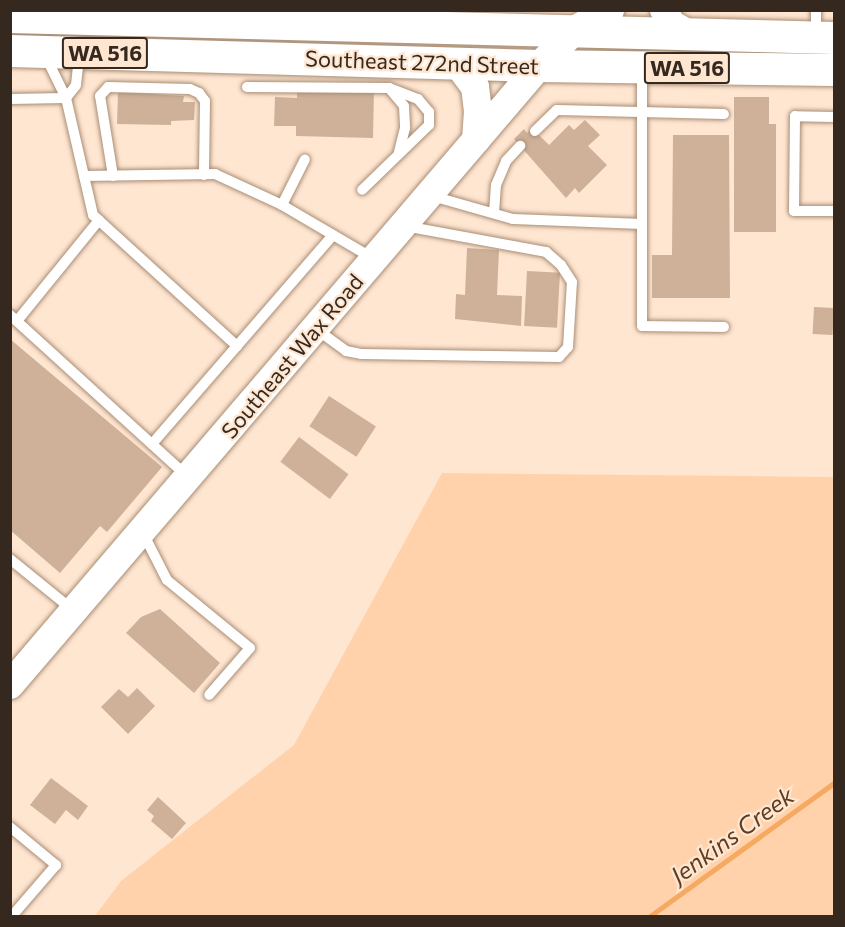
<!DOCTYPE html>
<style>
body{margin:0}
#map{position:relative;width:845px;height:927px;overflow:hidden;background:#ffe6d1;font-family:Commissioner,sans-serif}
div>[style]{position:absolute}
.green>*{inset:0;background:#ffd2ac}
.stream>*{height:5px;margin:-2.5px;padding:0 2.5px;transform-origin:2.5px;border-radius:2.5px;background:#f6a961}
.building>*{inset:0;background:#ceb198;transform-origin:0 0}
.roads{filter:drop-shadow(0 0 2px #a98d75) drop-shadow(0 0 2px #a98d75)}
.lane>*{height:10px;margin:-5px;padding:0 5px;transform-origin:5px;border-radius:5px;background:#fff}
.secondary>*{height:28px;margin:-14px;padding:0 14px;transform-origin:14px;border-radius:14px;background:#fff}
.primary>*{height:32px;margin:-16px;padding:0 16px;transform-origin:16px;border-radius:16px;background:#fff}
span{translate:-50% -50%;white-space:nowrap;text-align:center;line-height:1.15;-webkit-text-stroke:4.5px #ffe6d1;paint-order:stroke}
.shield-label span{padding:2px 4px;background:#ffe6d1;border:2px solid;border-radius:4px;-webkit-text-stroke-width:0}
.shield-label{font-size:21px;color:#35291f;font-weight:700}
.street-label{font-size:22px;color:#35291f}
.water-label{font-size:24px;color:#5d3d1f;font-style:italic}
.frame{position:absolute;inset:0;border:12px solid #35291f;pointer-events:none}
</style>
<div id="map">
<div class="green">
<i style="clip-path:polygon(442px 473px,834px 477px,834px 916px,95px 916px,121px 881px,294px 745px)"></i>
</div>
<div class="stream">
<i style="left:650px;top:916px;width:227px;rotate:-35.9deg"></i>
</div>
<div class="building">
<i style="clip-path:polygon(374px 91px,373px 138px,296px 136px,296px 126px,274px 126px,275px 97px,297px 98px,297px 92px)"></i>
<i style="clip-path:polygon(118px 92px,184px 96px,183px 102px,195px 102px,194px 120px,171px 121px,171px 125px,117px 124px)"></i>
<i style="clip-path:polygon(734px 97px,769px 97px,769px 124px,776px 124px,776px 232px,734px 232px)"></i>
<i style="clip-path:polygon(585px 120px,600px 135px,588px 146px,607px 165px,579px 193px,575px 188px,566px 198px,514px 139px,524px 129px,527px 133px,532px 128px,549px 145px,569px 125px,574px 130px)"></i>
<i style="clip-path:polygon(673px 135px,729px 135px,730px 298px,652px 298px,652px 255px,672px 255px)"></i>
<i style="clip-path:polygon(467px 248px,499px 250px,497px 295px,522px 296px,521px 326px,455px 319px,456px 294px,465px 295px)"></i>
<i style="left:527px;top:271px;width:33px;height:55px;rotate:3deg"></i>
<i style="left:814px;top:307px;width:20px;height:27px;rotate:3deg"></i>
<i style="clip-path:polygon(10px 339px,162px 467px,107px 532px,100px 526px,60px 573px,10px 530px)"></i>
<i style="left:329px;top:396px;width:56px;height:36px;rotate:33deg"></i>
<i style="left:299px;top:437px;width:62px;height:31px;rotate:37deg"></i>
<i style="clip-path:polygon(160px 609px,220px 663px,194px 693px,126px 633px,141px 617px)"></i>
<i style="clip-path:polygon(137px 688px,155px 706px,128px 734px,101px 707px,119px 689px,128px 697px)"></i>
<i style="clip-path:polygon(51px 778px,88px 806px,78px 820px,66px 810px,55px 824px,30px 805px)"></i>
<i style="clip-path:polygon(158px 797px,186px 823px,172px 839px,151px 821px,154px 816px,147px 810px)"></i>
</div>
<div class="roads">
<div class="lane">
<i style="left:816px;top:34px;width:24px;rotate:-90deg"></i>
<i style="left:45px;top:55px;width:48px;rotate:64deg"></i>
<i style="left:66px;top:98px;width:120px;rotate:77deg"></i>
<i style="left:93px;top:215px;width:195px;rotate:42.3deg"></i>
<i style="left:642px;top:71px;width:255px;rotate:90deg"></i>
<i style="left:642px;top:326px;width:82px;rotate:0.7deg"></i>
<i style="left:247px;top:87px;width:142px;rotate:0.4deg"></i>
<i style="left:389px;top:88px;width:31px;rotate:21deg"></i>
<i style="left:418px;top:99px;width:17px;rotate:50deg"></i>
<i style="left:429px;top:112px;width:13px;rotate:90deg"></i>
<i style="left:429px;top:125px;width:93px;rotate:135.9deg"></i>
<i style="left:389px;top:88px;width:23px;rotate:50deg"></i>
<i style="left:404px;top:106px;width:22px;rotate:87deg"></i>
<i style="left:405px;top:128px;width:25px;rotate:104deg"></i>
<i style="left:66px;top:98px;width:16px;rotate:-52deg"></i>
<i style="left:76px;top:85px;width:28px;rotate:-84deg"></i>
<i style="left:10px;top:99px;width:56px;rotate:-1deg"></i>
<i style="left:834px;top:117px;width:39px;rotate:-179deg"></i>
<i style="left:795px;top:116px;width:95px;rotate:90.6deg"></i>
<i style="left:794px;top:211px;width:40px"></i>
<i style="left:535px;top:131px;width:30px;rotate:-44deg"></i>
<i style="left:557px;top:110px;width:167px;rotate:1.4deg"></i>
<i style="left:84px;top:176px;width:131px;rotate:-0.9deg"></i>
<i style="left:215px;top:174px;width:74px;rotate:24.8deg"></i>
<i style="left:282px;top:205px;width:107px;rotate:30.4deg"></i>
<i style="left:113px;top:176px;width:81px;rotate:-99.2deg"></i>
<i style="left:100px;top:96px;width:12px;rotate:-48deg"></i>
<i style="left:108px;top:87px;width:82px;rotate:1.4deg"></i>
<i style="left:190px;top:89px;width:10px;rotate:24deg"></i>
<i style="left:199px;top:93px;width:10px;rotate:53deg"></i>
<i style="left:205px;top:101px;width:74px;rotate:90.8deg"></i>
<i style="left:432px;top:196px;width:84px;rotate:15.9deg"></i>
<i style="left:513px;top:219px;width:129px;rotate:2.2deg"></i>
<i style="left:282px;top:205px;width:51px;rotate:-63.4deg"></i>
<i style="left:494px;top:213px;width:28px;rotate:-86deg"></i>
<i style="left:496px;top:185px;width:26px;rotate:-67deg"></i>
<i style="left:506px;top:161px;width:21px;rotate:-47deg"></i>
<i style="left:10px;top:315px;width:241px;rotate:42.3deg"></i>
<i style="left:17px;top:321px;width:130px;rotate:-50.9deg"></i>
<i style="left:316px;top:329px;width:37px;rotate:36deg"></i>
<i style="left:346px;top:351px;width:15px;rotate:11deg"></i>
<i style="left:361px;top:354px;width:198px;rotate:0.9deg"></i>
<i style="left:559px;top:357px;width:13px;rotate:-48deg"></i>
<i style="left:568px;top:347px;width:65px;rotate:-86.5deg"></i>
<i style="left:572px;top:282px;width:20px;rotate:-123deg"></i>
<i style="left:561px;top:265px;width:20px;rotate:-139deg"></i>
<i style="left:546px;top:252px;width:143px;rotate:-169.6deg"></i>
<i style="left:152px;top:444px;width:276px;rotate:-49.1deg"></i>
<i style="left:142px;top:531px;width:55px;rotate:63deg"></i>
<i style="left:167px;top:580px;width:107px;rotate:39.3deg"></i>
<i style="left:250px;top:648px;width:62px;rotate:131.1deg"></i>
<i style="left:10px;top:559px;width:82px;rotate:39.1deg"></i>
<i style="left:10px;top:827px;width:60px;rotate:39.6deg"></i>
<i style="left:56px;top:865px;width:67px;rotate:130.8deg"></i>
</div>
<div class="secondary">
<i style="left:664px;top:10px;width:16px;rotate:63deg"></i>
<i style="left:671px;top:24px;width:18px;rotate:29deg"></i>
<i style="left:457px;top:63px;width:30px;rotate:53deg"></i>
<i style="left:475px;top:87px;width:24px;rotate:83deg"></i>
<i style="left:478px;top:111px;width:29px;rotate:94deg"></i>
<i style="left:10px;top:685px;width:814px;rotate:-49.48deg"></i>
<i style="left:539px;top:66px;width:52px;rotate:-45deg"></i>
<i style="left:576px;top:29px;width:39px;rotate:-29deg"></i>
</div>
<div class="primary">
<i style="left:10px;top:17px;width:824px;rotate:1.46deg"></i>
<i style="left:10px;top:51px;width:529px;rotate:1.62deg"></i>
<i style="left:539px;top:66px;width:295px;rotate:0.8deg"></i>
</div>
</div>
<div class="shield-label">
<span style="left:105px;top:53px">WA 516</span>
<span style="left:687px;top:68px">WA 516</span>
</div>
<div class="street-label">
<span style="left:422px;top:62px;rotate:2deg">Southeast 272nd Street</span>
<span style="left:292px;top:356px;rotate:-50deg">Southeast Wax Road</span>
</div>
<div class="water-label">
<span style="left:732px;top:835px;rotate:-36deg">Jenkins Creek</span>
</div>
<div class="frame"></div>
</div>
